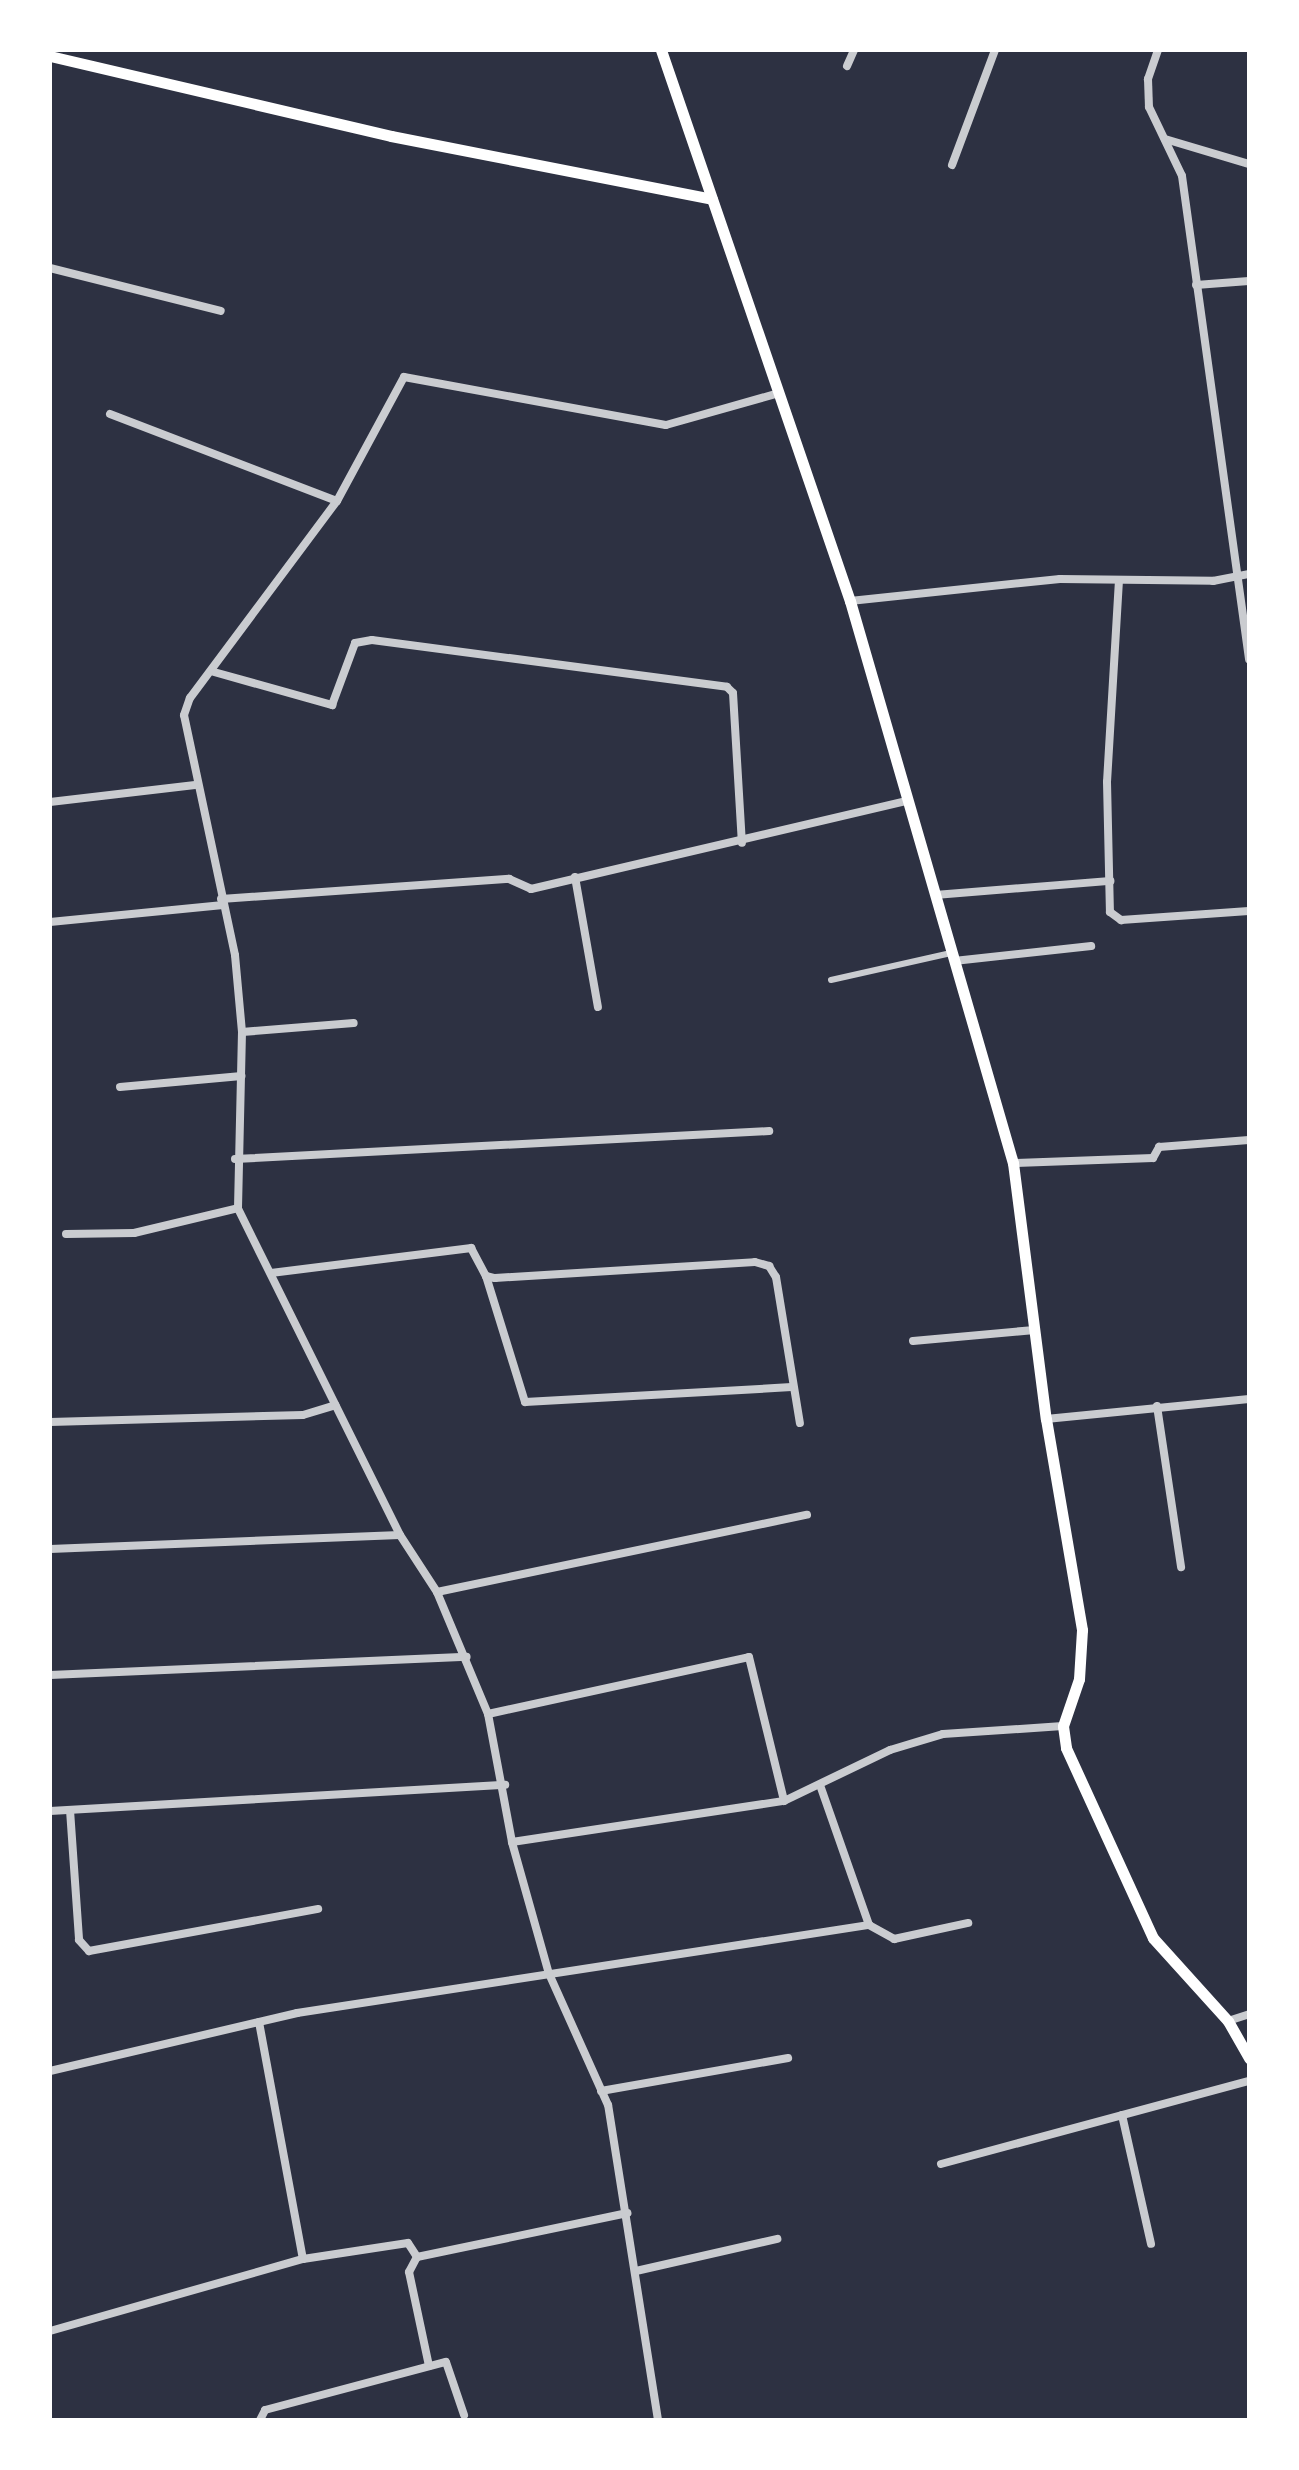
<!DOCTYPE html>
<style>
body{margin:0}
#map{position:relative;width:1299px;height:2470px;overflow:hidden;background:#2d3142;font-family:Rubik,sans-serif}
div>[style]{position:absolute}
.pedestrian>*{height:6px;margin:-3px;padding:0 3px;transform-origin:3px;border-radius:3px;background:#caccd0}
.minor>*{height:8px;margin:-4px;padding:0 4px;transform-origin:4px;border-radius:4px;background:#caccd0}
.secondary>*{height:11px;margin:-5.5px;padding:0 5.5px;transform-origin:5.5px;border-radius:5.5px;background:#fff}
span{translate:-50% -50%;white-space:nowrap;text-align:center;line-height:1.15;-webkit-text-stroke:8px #fff;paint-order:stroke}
.frame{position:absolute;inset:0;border:52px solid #fff;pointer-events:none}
</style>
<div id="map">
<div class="pedestrian">
<i style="left:831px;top:980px;width:123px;rotate:-12.7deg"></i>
</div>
<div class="minor">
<i style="left:1158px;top:50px;width:31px;rotate:109deg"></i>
<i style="left:1148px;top:79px;width:28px;rotate:88deg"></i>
<i style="left:1149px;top:107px;width:76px;rotate:64.4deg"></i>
<i style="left:1182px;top:176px;width:488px;rotate:82.1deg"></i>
<i style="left:847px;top:66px;width:17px;rotate:-66deg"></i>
<i style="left:1165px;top:139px;width:88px;rotate:16.6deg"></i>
<i style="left:952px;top:165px;width:123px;rotate:-69.5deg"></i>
<i style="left:50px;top:268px;width:176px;rotate:14.1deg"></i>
<i style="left:1196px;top:285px;width:53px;rotate:-4.3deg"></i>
<i style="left:110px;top:414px;width:243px;rotate:21deg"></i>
<i style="left:1119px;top:580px;width:202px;rotate:93.4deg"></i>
<i style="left:1107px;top:782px;width:130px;rotate:88.7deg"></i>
<i style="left:1110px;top:912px;width:14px;rotate:36deg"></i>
<i style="left:1121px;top:920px;width:128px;rotate:-4deg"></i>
<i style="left:850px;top:601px;width:211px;rotate:-6deg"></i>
<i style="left:1060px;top:579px;width:153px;rotate:0.7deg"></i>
<i style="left:1213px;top:581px;width:37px;rotate:-11deg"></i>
<i style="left:214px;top:672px;width:123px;rotate:15.6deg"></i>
<i style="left:332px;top:705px;width:66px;rotate:-69.6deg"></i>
<i style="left:355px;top:643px;width:17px;rotate:-10deg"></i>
<i style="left:372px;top:640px;width:358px;rotate:7.5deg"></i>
<i style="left:727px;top:687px;width:8px;rotate:45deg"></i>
<i style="left:733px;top:693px;width:150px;rotate:86.6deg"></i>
<i style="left:50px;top:802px;width:146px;rotate:-6.7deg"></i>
<i style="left:575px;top:877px;width:132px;rotate:80deg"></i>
<i style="left:935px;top:895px;width:176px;rotate:-4.6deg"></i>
<i style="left:221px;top:899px;width:289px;rotate:-4deg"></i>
<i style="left:509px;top:879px;width:24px;rotate:24deg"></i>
<i style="left:531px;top:889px;width:386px;rotate:-13.2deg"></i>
<i style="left:50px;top:922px;width:174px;rotate:-5.6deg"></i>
<i style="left:954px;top:961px;width:138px;rotate:-6.2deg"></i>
<i style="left:242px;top:1032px;width:112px;rotate:-4.6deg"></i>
<i style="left:120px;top:1087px;width:122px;rotate:-5.2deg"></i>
<i style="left:235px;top:1159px;width:535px;rotate:-3deg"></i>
<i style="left:1013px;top:1163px;width:140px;rotate:-2deg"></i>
<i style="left:1153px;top:1158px;width:13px;rotate:-61deg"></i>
<i style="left:1159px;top:1147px;width:90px;rotate:-4.4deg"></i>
<i style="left:66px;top:1234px;width:68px;rotate:-0.8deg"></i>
<i style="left:134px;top:1233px;width:107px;rotate:-13.5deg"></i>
<i style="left:271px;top:1273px;width:202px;rotate:-7.1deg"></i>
<i style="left:471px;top:1248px;width:32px;rotate:62deg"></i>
<i style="left:486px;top:1276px;width:9px;rotate:13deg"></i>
<i style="left:495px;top:1278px;width:260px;rotate:-3.5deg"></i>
<i style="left:755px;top:1262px;width:15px;rotate:16deg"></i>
<i style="left:769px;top:1266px;width:13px;rotate:58deg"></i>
<i style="left:776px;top:1277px;width:148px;rotate:80.7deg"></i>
<i style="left:486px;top:1276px;width:132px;rotate:72.8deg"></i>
<i style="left:525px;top:1402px;width:267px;rotate:-3.2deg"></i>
<i style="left:913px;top:1341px;width:122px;rotate:-5.2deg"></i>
<i style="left:1157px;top:1406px;width:163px;rotate:81.5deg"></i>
<i style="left:1046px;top:1419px;width:204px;rotate:-5.6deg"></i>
<i style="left:50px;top:1422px;width:253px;rotate:-1.6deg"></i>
<i style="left:303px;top:1415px;width:34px;rotate:-17deg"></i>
<i style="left:50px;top:1549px;width:350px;rotate:-2.3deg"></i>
<i style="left:437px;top:1592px;width:378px;rotate:-11.8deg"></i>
<i style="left:50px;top:1675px;width:417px;rotate:-2.5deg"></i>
<i style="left:488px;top:1714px;width:267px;rotate:-12.3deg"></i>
<i style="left:749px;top:1657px;width:148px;rotate:76.3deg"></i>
<i style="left:820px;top:1785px;width:148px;rotate:70.7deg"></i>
<i style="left:70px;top:1810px;width:130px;rotate:86deg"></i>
<i style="left:79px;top:1940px;width:15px;rotate:48deg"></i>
<i style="left:89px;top:1951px;width:233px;rotate:-10.4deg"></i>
<i style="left:50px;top:1811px;width:456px;rotate:-3.3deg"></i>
<i style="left:512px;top:1842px;width:275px;rotate:-8.6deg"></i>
<i style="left:784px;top:1801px;width:118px;rotate:-25.7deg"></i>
<i style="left:890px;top:1750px;width:55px;rotate:-16.8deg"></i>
<i style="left:943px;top:1734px;width:120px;rotate:-3.8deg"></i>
<i style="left:1228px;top:2021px;width:22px;rotate:-18deg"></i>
<i style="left:259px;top:2022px;width:241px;rotate:79.5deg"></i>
<i style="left:50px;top:2071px;width:254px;rotate:-13.2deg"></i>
<i style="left:297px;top:2013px;width:579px;rotate:-8.75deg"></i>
<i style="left:869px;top:1925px;width:29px;rotate:29deg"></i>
<i style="left:894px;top:1939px;width:76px;rotate:-12.2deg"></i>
<i style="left:601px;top:2091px;width:190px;rotate:-10deg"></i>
<i style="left:1122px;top:2115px;width:132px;rotate:77.3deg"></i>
<i style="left:941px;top:2164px;width:319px;rotate:-15.1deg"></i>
<i style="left:636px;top:2271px;width:145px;rotate:-12.8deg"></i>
<i style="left:50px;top:2331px;width:263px;rotate:-15.9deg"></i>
<i style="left:303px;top:2259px;width:106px;rotate:-8.7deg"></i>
<i style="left:408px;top:2243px;width:17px;rotate:57deg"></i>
<i style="left:429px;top:2366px;width:96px;rotate:-102deg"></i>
<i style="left:409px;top:2272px;width:17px;rotate:-62deg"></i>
<i style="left:417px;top:2257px;width:215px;rotate:-11.8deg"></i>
<i style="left:260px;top:2420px;width:11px;rotate:-63deg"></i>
<i style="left:265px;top:2410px;width:187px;rotate:-14.9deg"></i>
<i style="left:446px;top:2362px;width:56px;rotate:71.2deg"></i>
<i style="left:658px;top:2420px;width:319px;rotate:-99deg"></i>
<i style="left:608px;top:2105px;width:144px;rotate:-114.2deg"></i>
<i style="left:549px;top:1974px;width:137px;rotate:-105.7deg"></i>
<i style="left:512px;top:1842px;width:130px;rotate:-100.6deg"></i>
<i style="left:488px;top:1714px;width:132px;rotate:-112.7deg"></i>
<i style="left:437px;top:1592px;width:68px;rotate:-123deg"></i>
<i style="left:400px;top:1535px;width:365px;rotate:-116.4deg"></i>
<i style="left:238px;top:1208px;width:176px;rotate:-88.7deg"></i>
<i style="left:242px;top:1032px;width:77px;rotate:-95.2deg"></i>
<i style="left:235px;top:955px;width:245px;rotate:-102deg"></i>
<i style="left:184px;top:715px;width:18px;rotate:-71deg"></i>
<i style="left:190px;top:698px;width:246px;rotate:-53.3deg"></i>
<i style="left:337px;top:501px;width:141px;rotate:-61.6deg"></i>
<i style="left:404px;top:377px;width:266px;rotate:10.4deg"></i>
<i style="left:666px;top:425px;width:117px;rotate:-15.8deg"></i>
</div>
<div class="secondary">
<i style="left:661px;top:50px;width:583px;rotate:71.07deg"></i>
<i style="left:850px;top:601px;width:585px;rotate:73.83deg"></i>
<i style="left:1013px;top:1163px;width:258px;rotate:82.7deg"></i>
<i style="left:1046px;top:1419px;width:214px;rotate:80.3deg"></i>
<i style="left:1082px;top:1630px;width:49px;rotate:93.5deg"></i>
<i style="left:1079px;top:1679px;width:50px;rotate:108.8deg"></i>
<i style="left:1063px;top:1726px;width:22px;rotate:82deg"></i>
<i style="left:1066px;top:1748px;width:209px;rotate:65.4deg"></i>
<i style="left:1153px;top:1938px;width:112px;rotate:47.9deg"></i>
<i style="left:1228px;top:2021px;width:43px;rotate:60.4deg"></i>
<i style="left:50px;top:56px;width:350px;rotate:13.2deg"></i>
<i style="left:391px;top:136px;width:327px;rotate:11.1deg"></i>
</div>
<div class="frame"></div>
</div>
